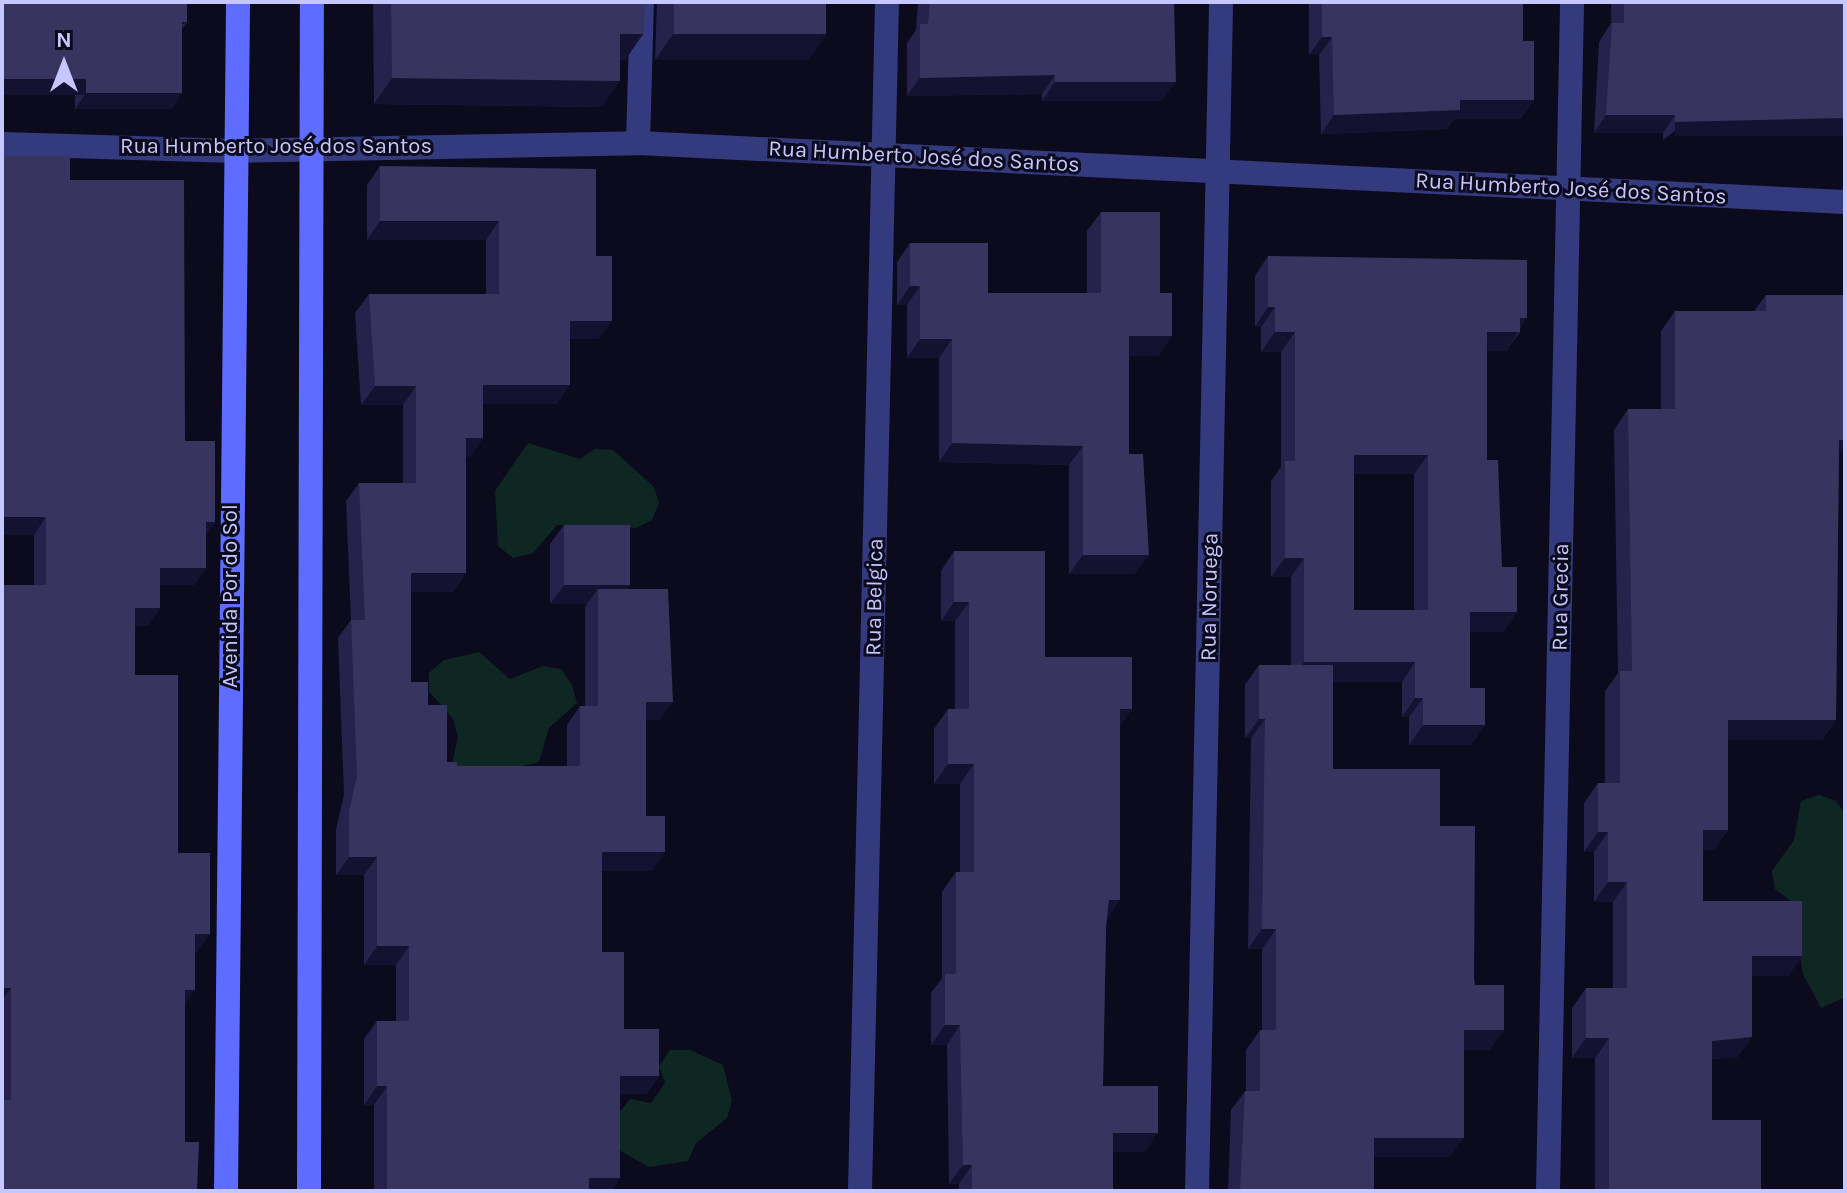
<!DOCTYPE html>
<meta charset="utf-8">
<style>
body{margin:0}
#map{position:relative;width:1847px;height:1193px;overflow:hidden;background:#0c0b1d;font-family:Karla,sans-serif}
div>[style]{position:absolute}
.green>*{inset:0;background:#0e2723}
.street>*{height:24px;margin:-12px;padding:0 12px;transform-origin:12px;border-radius:12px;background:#343a7e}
.secondary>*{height:24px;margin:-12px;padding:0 12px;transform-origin:12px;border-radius:12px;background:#5e6cff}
.wall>*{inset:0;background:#26224c}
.shaded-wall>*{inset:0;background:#141231;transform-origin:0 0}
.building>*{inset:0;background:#37345f;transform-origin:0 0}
span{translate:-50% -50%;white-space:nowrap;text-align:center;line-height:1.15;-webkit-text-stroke:6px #0c0b1d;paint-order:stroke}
.street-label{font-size:22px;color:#c7c7ff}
.frame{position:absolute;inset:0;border:4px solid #c7c7ff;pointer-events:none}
.north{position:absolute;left:24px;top:24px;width:80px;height:80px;-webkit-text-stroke:6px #0c0b1d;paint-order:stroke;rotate:0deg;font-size:22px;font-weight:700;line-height:32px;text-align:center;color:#c7c7ff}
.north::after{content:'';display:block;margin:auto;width:28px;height:36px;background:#c7c7ff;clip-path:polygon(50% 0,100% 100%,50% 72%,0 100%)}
</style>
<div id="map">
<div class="green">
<i style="clip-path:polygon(528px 443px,580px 459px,595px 449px,613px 450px,654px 487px,659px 503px,652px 520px,636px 528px,557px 525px,533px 553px,513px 558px,498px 546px,495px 491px)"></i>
<i style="clip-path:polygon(479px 652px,510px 679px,543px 666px,561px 669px,572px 685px,577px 703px,549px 728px,539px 762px,502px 771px,450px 773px,458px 737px,453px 719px,429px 691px,429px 673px,444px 660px)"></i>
<i style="clip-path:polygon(1819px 795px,1836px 801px,1845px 813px,1845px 997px,1821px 1008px,1803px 974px,1791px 901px,1775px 889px,1772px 871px,1794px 840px,1801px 801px)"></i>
<i style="clip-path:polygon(670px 1050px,690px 1050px,723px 1065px,732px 1101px,727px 1118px,696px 1143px,688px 1161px,649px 1167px,617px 1149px,619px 1113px,630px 1099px,651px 1103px,665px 1083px,659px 1066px)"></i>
</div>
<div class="street">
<i style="left:638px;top:143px;width:141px;rotate:-88.4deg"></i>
<i style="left:2px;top:144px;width:232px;rotate:1.7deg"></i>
<i style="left:234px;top:151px;width:404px;rotate:-1.1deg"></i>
<i style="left:638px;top:143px;width:1208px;rotate:2.8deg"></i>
<i style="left:860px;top:1191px;width:1189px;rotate:-88.7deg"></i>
<i style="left:1197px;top:1191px;width:1189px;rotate:-88.84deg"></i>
<i style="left:1548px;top:1191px;width:1189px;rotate:-88.84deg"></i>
</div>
<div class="secondary">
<i style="left:226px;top:1191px;width:1189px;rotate:-89.42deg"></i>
<i style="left:309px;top:1191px;width:1189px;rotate:-89.86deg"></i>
</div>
<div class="wall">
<i style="clip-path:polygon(373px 2px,644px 2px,643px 34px,625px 60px,620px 60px,602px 107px,374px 104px)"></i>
<i style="clip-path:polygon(657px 2px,826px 2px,826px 34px,808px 60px,655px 60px)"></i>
<i style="clip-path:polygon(918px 2px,1174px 2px,1162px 101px,1042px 101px,1042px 94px,907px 96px,907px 43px,916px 30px)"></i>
<i style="clip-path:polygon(1309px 2px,1523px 2px,1523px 41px,1534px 100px,1520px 119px,1454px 119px,1447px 129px,1321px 134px,1319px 55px,1309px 55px)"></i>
<i style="clip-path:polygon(1611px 2px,1845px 2px,1663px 140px,1663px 133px,1594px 133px,1599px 42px,1611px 23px)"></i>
<i style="clip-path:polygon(187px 22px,182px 29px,172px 109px,75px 109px,75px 95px,2px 95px)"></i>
<i style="clip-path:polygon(380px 166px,596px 256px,599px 339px,570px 339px,557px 404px,483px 404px,483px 438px,470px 457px,466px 457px,466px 573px,453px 592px,411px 592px,411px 682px,428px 705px,447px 762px,457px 766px,567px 766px,567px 725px,580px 706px,585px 706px,585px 607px,587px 604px,550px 604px,550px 544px,564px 525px,628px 589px,660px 720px,646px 720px,646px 816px,652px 871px,602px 871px,602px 952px,624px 1029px,659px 1076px,646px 1094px,620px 1094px,620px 1178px,611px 1191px,374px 1191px,374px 1105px,364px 1105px,364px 1039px,377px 1021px,396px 1021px,396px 965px,364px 965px,364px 875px,336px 875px,336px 829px,344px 795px,338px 638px,351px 620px,346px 501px,359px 483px,403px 483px,403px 405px,361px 405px,355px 313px,369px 294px,486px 294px,486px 240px,367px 240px,367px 185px)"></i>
<i style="clip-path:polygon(70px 180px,185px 441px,215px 522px,206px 535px,206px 568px,194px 585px,160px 585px,160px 608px,148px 626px,135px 626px,135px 675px,178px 853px,210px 934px,197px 952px,195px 952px,185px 1004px,185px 1142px,2px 1191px,2px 585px,34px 585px,34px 535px,2px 535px)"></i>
<i style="clip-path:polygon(1101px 212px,1159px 356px,1129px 356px,1129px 454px,1135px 574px,1069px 574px,1069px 465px,939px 462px,939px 358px,907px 358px,907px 305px,897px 305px,897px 262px,910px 243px,988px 293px,1087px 293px,1087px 231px)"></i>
<i style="clip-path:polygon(evenodd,1268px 256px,1520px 329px,1520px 332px,1506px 351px,1487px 351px,1487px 460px,1502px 567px,1517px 612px,1503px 632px,1470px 632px,1470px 688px,1485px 725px,1471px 745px,1409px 745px,1409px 717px,1402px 717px,1402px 682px,1333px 682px,1333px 769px,1440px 826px,1490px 1050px,1464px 1050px,1450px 1157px,1374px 1157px,1374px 1191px,1228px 1191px,1231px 1110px,1245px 1091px,1246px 1091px,1246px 1050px,1260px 1030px,1262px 1030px,1262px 949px,1248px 949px,1251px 738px,1245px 738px,1245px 685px,1259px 665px,1291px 665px,1291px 577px,1271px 577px,1271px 481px,1281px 467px,1281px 352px,1261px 352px,1261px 327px,1255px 327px,1255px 276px,1268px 256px,1354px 474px,1414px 474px,1414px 610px,1354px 610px,1354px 474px)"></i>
<i style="clip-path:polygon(1766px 295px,1845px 445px,1839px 454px,1836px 720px,1822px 740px,1728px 740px,1728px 830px,1714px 850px,1703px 850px,1703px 901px,1802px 956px,1788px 976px,1752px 976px,1738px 1057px,1712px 1059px,1712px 1120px,1761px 1191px,1595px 1191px,1595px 1058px,1572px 1058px,1572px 1008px,1586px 988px,1613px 988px,1613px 902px,1594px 902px,1594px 852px,1584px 852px,1584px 803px,1598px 783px,1605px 783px,1605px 691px,1618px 673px,1614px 430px,1628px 409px,1661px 409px,1661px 331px,1675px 311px,1754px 311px)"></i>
<i style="clip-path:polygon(954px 551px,1045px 657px,1132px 709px,1120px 725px,1106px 927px,1103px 1086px,1145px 1152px,1113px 1152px,1113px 1191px,959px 1191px,959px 1184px,949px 1184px,947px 1045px,931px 1045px,931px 993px,942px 978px,942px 892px,956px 872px,960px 872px,960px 784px,934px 784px,934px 729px,948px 709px,955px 709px,955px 621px,941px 621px,941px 571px)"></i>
</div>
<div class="shaded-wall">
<i style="clip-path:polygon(620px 34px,643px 34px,625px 60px,602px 60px)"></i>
<i style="clip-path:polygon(673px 34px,826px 34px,808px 60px,655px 60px)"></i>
<i style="clip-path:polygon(1322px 37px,1332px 37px,1319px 55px,1309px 55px)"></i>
<i style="clip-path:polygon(1055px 75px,1042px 94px,907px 96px,920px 78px)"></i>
<i style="clip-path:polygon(392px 78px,620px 81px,602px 107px,374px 104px)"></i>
<i style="left:2px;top:79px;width:84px;height:16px"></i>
<i style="clip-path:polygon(1055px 82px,1176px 82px,1162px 101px,1042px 101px)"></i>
<i style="clip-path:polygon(86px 93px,182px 93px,172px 109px,75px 109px)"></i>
<i style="clip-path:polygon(1460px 100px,1534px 100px,1520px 119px,1454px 119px,1447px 129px,1321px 134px,1334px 115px)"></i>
<i style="clip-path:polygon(1606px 115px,1675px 115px,1663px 133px,1594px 133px)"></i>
<i style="left:1845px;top:118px;width:18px;height:170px;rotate:90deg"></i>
<i style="clip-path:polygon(380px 221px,499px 221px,486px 240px,367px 240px)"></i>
<i style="clip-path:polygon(910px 286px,920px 286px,907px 305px,897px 305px)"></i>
<i style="clip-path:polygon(1268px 307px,1275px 307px,1261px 327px,1255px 327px)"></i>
<i style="clip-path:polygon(1520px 318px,1527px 318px,1506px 351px,1473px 351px,1487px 332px)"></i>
<i style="clip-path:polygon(570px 321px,612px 321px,599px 339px,557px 339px)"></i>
<i style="clip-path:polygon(1275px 332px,1295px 332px,1281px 352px,1261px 352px)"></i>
<i style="clip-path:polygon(1129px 336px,1172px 336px,1159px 356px,1115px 356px)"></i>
<i style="clip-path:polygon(920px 339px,952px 339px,939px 358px,907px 358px)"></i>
<i style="clip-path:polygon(483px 385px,570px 385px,557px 404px,470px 404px)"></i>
<i style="clip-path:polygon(375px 386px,416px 386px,403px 405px,361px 405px)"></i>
<i style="clip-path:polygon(466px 438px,483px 438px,470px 457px,453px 457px)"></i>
<i style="clip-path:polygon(1839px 440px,1845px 440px,1845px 445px,1835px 460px)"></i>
<i style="clip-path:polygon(952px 443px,1083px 446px,1069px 465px,939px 462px)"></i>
<i style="clip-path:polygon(1354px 455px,1428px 455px,1414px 474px,1340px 474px)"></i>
<i style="clip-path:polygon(2px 517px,46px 517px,34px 535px,2px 535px)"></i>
<i style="clip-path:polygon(206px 522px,215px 522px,203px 540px)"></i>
<i style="clip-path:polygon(1083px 555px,1149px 555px,1135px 574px,1069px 574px)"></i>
<i style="clip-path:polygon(1285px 558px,1304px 558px,1291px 577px,1271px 577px)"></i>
<i style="clip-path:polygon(160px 568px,206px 568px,194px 585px,148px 585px)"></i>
<i style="clip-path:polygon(411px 573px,466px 573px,453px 592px,398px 592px)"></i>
<i style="clip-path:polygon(564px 585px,630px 585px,616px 604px,598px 589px,587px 604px,550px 604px)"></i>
<i style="clip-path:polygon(954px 602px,969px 602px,955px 621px,941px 621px)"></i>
<i style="clip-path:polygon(135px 608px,160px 608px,148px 626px,123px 626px)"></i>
<i style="clip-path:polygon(1470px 612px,1517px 612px,1503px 632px,1457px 632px)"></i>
<i style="clip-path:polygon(1304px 662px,1415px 662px,1402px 682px,1291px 682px)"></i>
<i style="clip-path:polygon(1415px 698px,1423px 698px,1409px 717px,1402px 717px)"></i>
<i style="clip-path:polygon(646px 702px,673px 702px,660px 720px,633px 720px)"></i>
<i style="clip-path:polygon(1120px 709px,1132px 709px,1118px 729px)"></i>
<i style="clip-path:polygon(1259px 719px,1265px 719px,1251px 738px,1245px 738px)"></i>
<i style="clip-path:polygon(1728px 720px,1836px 720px,1822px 740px,1714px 740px)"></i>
<i style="clip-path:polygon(1423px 725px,1485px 725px,1471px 745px,1409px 745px)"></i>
<i style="clip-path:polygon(948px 764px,974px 764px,960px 784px,934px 784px)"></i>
<i style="clip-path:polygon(1703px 830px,1728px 830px,1714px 850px,1689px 850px)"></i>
<i style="clip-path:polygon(1598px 832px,1608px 832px,1594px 852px,1584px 852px)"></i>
<i style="clip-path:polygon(602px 852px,665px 852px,652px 871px,589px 871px)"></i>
<i style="clip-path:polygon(349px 857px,377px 857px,364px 875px,336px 875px)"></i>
<i style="clip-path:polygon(1608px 882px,1627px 882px,1613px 902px,1594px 902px)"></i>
<i style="clip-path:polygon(1109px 900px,1120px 900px,1107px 919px)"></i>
<i style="clip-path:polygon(1262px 929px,1276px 929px,1262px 949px,1248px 949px)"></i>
<i style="clip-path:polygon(195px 934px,210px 934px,197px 952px,183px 952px)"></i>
<i style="clip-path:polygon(377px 946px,409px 946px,396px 965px,364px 965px)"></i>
<i style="clip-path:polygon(1752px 956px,1802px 956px,1788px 976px,1738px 976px)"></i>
<i style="clip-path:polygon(2px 988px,11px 988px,2px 1001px)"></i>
<i style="clip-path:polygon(185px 990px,195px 990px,183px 1007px)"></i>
<i style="clip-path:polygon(945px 1025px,960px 1025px,947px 1045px,931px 1045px)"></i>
<i style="clip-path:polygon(1464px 1030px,1504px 1030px,1490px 1050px,1450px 1050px)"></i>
<i style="clip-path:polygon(1752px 1037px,1738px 1057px,1698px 1061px,1712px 1041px)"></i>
<i style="clip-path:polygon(1586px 1038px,1609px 1038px,1595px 1058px,1572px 1058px)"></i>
<i style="clip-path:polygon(620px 1076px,659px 1076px,646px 1094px,607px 1094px)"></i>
<i style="clip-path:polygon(377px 1086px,387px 1086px,374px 1105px,364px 1105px)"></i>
<i style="clip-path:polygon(1113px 1133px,1158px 1133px,1145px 1152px,1099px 1152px)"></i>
<i style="clip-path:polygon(1374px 1138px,1464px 1138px,1450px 1157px,1360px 1157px)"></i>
<i style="clip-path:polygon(963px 1165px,972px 1165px,959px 1184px,949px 1184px)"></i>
<i style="clip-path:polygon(589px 1178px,620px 1178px,611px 1191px,580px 1191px)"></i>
</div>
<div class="building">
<i style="clip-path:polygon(2px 2px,187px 2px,187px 22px,182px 22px,182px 93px,86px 93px,86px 79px,2px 79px)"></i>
<i style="clip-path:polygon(391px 2px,644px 2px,643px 34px,620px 34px,620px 81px,392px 78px)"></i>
<i style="left:674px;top:2px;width:152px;height:32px"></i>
<i style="clip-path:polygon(930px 2px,1174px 2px,1176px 82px,1055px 82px,1055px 75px,920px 78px,920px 24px,928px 24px)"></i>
<i style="clip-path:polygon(1322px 2px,1523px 2px,1523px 41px,1534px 41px,1534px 100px,1460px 100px,1460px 110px,1334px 115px,1332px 37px,1322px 37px)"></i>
<i style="clip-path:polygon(1624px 2px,1845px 2px,1845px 118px,1675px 122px,1675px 115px,1606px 115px,1612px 23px,1624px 23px)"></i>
<i style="clip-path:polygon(2px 156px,70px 156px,70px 180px,184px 180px,185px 441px,215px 441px,215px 522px,206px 522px,206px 568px,160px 568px,160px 608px,135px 608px,135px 675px,178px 675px,178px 853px,210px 853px,210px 934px,195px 934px,195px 990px,185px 990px,185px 1142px,199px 1142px,197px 1191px,2px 1191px,2px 1100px,11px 1100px,11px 988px,2px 988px,2px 585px,46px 585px,46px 517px,2px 517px)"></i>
<i style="clip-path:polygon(380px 166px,596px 169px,596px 256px,612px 256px,612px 321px,570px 321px,570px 385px,483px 385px,483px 438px,466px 438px,466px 573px,411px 573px,411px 682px,428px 682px,428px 705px,447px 705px,447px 762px,457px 762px,457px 766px,580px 766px,580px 706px,598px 706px,598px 589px,668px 589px,673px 702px,646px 702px,646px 816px,665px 816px,665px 852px,602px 852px,602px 952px,624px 952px,624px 1029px,659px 1029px,659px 1076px,620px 1076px,620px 1178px,589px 1178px,589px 1191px,387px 1191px,387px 1086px,377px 1086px,377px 1021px,409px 1021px,409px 946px,377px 946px,377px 857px,349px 857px,349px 811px,357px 776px,351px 620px,365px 620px,359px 483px,416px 483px,416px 386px,375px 386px,369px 294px,499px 294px,499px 221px,380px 221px)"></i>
<i style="clip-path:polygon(1101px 212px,1160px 212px,1160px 293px,1172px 293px,1172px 336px,1129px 336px,1129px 454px,1143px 454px,1149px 555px,1083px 555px,1083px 446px,952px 443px,952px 339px,920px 339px,920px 286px,910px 286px,910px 243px,988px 243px,988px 293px,1101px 293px)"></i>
<i style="clip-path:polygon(evenodd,1268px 256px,1527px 260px,1527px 318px,1520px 318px,1520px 332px,1487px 332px,1487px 460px,1498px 460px,1502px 567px,1517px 567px,1517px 612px,1470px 612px,1470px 688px,1485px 688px,1485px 725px,1423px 725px,1423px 698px,1415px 698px,1415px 662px,1304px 662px,1304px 558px,1285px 558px,1285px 461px,1295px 461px,1295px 332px,1275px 332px,1275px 307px,1268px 307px,1268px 256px,1354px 455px,1428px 455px,1428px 610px,1354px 610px,1354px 455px)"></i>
<i style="clip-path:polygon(1766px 295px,1845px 295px,1845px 440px,1839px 440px,1836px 720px,1728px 720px,1728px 830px,1703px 830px,1703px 901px,1802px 901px,1802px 956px,1752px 956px,1752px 1037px,1712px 1041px,1712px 1120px,1761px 1120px,1761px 1191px,1609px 1191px,1609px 1038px,1586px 1038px,1586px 988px,1627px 988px,1627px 882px,1608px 882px,1608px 832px,1598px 832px,1598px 783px,1620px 783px,1620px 671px,1632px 671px,1628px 409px,1675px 409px,1675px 311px,1766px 311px)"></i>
<i style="left:564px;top:525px;width:66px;height:60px"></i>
<i style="clip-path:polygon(954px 551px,1045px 551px,1045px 657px,1132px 657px,1132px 709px,1120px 709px,1120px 900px,1109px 900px,1106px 927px,1103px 1086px,1158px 1086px,1158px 1133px,1113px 1133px,1113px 1191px,972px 1191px,972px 1165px,963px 1165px,960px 1025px,945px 1025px,945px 974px,956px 974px,956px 872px,974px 872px,974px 764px,948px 764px,948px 709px,969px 709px,969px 602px,954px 602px)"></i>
<i style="clip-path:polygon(1259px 665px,1333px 665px,1333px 769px,1440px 769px,1440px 826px,1475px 826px,1474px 985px,1504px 985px,1504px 1030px,1464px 1030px,1464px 1138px,1374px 1138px,1374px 1191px,1240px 1191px,1245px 1091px,1260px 1091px,1260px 1030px,1276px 1030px,1276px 929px,1262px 929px,1265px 719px,1259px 719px)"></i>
</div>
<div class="street-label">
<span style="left:276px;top:147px">Rua Humberto José dos Santos</span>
<span style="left:924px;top:157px;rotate:3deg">Rua Humberto José dos Santos</span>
<span style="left:1571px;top:189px;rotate:3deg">Rua Humberto José dos Santos</span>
<span style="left:231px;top:596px;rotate:-90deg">Avenida Por do Sol</span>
<span style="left:875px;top:597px;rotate:-89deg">Rua Belgica</span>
<span style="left:1210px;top:597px;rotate:-89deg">Rua Noruega</span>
<span style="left:1561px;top:597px;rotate:-89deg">Rua Grecia</span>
</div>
<div class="frame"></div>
<div class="north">N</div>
</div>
